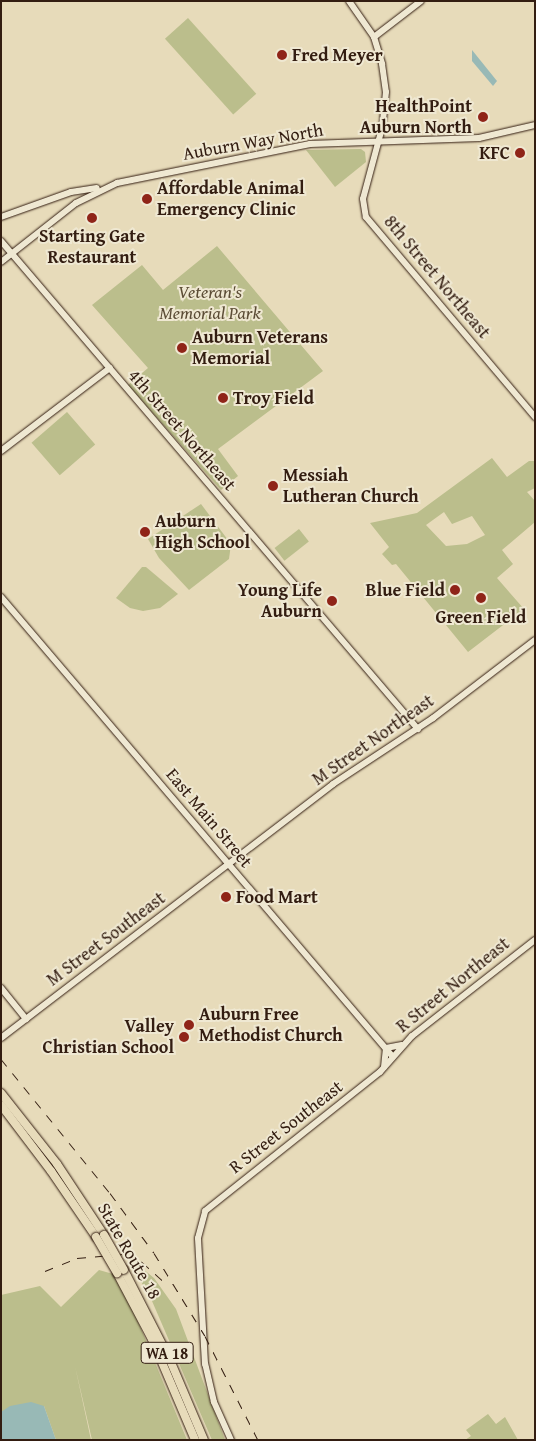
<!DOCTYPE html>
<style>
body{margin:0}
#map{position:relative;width:536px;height:1441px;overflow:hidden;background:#e7dbba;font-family:"Gentium Book Plus",serif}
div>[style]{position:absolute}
.green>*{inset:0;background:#bbbe8c;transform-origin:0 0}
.water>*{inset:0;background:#98b9b6}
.roads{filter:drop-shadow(0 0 1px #331d11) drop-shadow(0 0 1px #331d11)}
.secondary>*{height:6px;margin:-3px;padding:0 3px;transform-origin:3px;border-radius:3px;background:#efe8d2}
.highway>*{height:8px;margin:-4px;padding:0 4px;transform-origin:4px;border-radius:4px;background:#e7dbba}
.rail>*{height:1px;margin-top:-0.5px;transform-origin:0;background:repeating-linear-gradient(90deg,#331d11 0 9px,transparent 0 18px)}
.bridges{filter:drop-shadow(0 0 1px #331d11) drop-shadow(0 0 1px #331d11)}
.highway-bridge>*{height:8px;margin:-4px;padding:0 4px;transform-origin:4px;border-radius:4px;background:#e7dbba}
.dots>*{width:14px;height:14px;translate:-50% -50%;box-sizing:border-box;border:2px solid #efe8d2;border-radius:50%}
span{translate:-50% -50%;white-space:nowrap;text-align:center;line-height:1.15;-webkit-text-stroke:4px #efe8d2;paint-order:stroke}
.shield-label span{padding:1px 4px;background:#efe8d2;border:1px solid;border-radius:4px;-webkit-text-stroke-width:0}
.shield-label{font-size:16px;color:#331d11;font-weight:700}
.poi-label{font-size:18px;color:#331d11;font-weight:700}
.left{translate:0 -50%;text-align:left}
.right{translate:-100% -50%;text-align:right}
.street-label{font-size:18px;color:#331d11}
.park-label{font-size:18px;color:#5c4d36;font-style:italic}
.frame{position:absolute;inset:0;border:2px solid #331d11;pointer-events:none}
</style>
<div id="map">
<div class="green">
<i style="left:188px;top:18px;width:102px;height:31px;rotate:48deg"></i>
<i style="clip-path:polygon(361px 149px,365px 152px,366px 162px,335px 187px,306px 150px)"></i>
<i style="clip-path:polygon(217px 246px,323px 371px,218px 449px,238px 476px,221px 490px,128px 385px,148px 368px,92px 305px,142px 265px,163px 290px)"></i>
<i style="left:67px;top:412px;width:43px;height:47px;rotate:49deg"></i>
<i style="clip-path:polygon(evenodd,492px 458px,507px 477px,529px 461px,535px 461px,535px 488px,527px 492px,535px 501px,535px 522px,502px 550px,513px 564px,497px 578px,524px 609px,468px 652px,396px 564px,392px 565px,382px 554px,389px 547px,370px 523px,417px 513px,492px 458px,444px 512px,452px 524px,472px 516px,485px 535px,467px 544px,446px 546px,426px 525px,444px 512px)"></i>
<i style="clip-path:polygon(201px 504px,231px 544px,229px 559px,189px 590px,159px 558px,148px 539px)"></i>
<i style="left:299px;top:529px;width:16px;height:31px;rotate:52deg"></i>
<i style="clip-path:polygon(142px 567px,146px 567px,178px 594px,160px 608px,143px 611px,130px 608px,116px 598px)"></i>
<i style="clip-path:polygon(126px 1255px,154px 1278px,176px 1309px,225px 1440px,212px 1440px,152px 1301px)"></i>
<i style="clip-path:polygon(99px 1270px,113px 1274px,137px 1319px,187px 1440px,92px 1440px,75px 1366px,91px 1440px,56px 1440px,44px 1406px,1px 1412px,1px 1295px,40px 1286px,61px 1307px)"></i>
<i style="clip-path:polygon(488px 1414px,496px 1424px,505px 1417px,518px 1440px,465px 1440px,471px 1436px,466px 1430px)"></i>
</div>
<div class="water">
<i style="clip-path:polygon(472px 50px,497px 81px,493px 86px,472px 61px)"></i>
<i style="clip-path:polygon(31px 1402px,44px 1406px,56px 1440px,1px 1440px,1px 1412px,10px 1406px)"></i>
</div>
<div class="roads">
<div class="secondary">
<i style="left:349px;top:1px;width:44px;rotate:55.2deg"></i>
<i style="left:374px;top:37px;width:28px;rotate:73deg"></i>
<i style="left:382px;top:64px;width:28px;rotate:82deg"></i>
<i style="left:386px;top:92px;width:36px;rotate:96deg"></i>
<i style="left:382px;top:128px;width:73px;rotate:105deg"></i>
<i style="left:363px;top:199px;width:18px;rotate:81deg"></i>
<i style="left:366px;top:217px;width:262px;rotate:49.8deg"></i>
<i style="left:374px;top:37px;width:59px;rotate:-37.5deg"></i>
<i style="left:1px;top:217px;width:74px;rotate:-19.7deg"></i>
<i style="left:71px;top:192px;width:26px;rotate:-9deg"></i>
<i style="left:1px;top:241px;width:642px;rotate:49.49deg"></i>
<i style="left:1px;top:262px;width:95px;rotate:-38.2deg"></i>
<i style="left:76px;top:203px;width:46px;rotate:-26deg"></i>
<i style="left:117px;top:183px;width:197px;rotate:-11.4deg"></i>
<i style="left:310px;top:144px;width:169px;rotate:-2deg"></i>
<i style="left:479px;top:138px;width:57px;rotate:-13.1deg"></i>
<i style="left:1px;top:451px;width:137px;rotate:-37.3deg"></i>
<i style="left:1px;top:597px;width:604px;rotate:49.56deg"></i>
<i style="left:1px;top:988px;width:40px;rotate:51deg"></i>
<i style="left:1px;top:1038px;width:418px;rotate:-37.4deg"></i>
<i style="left:333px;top:784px;width:120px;rotate:-33.4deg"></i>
<i style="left:433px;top:718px;width:128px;rotate:-37.4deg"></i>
<i style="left:384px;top:1067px;width:19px;rotate:-84deg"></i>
<i style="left:386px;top:1048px;width:16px;rotate:-11deg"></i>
<i style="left:231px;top:1440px;width:42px;rotate:-114.1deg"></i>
<i style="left:214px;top:1402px;width:39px;rotate:-103deg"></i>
<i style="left:205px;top:1364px;width:126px;rotate:-93.2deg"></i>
<i style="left:198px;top:1238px;width:28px;rotate:-75deg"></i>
<i style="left:205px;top:1211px;width:223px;rotate:-38.5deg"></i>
<i style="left:380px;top:1072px;width:48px;rotate:-48.4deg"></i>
<i style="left:412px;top:1036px;width:156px;rotate:-38deg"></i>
</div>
<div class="highway">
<i style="left:1px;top:1093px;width:90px;rotate:51.7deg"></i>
<i style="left:57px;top:1164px;width:85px;rotate:56.5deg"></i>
<i style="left:1px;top:1105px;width:83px;rotate:52.9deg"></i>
<i style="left:51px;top:1171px;width:80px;rotate:55.7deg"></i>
<i style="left:124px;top:1270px;width:101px;rotate:62.9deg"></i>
<i style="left:170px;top:1360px;width:87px;rotate:67deg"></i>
<i style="left:117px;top:1273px;width:75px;rotate:62.1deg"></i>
<i style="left:152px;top:1339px;width:110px;rotate:66.9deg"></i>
</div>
</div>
<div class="rail">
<i style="left:1px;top:1059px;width:173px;rotate:50.9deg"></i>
<i style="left:110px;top:1193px;width:74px;rotate:53.7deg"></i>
<i style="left:154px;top:1253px;width:97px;rotate:58.4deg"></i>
<i style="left:205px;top:1336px;width:117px;rotate:63deg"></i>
<i style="left:45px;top:1271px;width:35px;rotate:-22deg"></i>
<i style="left:77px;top:1258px;width:47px;rotate:-4.9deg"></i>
<i style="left:124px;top:1254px;width:20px;rotate:24deg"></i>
<i style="left:142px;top:1262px;width:36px;rotate:42deg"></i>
</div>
<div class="bridges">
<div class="highway-bridge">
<i style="left:104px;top:1235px;width:40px;rotate:60.3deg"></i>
<i style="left:96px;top:1237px;width:42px;rotate:59.7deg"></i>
</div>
</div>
<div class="dots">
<i style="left:282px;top:55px;background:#8f2418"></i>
<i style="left:483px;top:117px;background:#8f2418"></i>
<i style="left:520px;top:153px;background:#8f2418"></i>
<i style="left:147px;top:199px;background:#8f2418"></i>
<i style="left:92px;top:218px;background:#8f2418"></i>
<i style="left:182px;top:348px;background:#8f2418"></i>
<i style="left:223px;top:398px;background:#8f2418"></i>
<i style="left:273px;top:486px;background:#8f2418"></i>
<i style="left:145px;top:532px;background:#8f2418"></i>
<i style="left:455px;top:590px;background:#8f2418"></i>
<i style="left:481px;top:598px;background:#8f2418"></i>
<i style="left:332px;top:601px;background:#8f2418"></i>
<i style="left:226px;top:897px;background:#8f2418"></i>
<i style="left:189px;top:1025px;background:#8f2418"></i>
<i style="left:184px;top:1037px;background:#8f2418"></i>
</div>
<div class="shield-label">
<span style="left:167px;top:1353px">WA 18</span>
</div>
<div class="poi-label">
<span class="left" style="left:292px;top:55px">Fred Meyer</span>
<span class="right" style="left:472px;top:117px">HealthPoint<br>Auburn North</span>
<span class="right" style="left:510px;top:153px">KFC</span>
<span class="left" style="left:157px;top:199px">Affordable Animal<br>Emergency Clinic</span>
<span style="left:92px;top:247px">Starting Gate<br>Restaurant</span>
<span class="left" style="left:192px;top:348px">Auburn Veterans<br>Memorial</span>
<span class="left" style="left:233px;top:398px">Troy Field</span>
<span class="left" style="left:283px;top:486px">Messiah<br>Lutheran Church</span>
<span class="left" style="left:155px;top:532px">Auburn<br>High School</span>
<span class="right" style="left:445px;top:590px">Blue Field</span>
<span class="right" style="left:322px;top:601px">Young Life<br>Auburn</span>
<span style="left:481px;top:617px">Green Field</span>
<span class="left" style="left:236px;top:897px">Food Mart</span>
<span class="left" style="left:199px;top:1025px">Auburn Free<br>Methodist Church</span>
<span class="right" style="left:174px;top:1037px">Valley<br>Christian School</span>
</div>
<div class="street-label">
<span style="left:253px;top:142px;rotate:-10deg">Auburn Way North</span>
<span style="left:437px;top:277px;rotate:50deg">8th Street Northeast</span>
<span style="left:182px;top:430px;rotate:49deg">4th Street Northeast</span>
<span style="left:373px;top:740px;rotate:-35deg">M Street Northeast</span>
<span style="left:209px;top:818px;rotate:50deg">East Main Street</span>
<span style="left:106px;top:939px;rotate:-37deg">M Street Southeast</span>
<span style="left:453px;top:985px;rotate:-39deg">R Street Northeast</span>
<span style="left:286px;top:1127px;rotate:-38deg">R Street Southeast</span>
<span style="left:129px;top:1251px;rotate:60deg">State Route 18</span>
</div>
<div class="park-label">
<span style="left:210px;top:303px">Veteran's<br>Memorial Park</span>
</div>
<div class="frame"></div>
</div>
